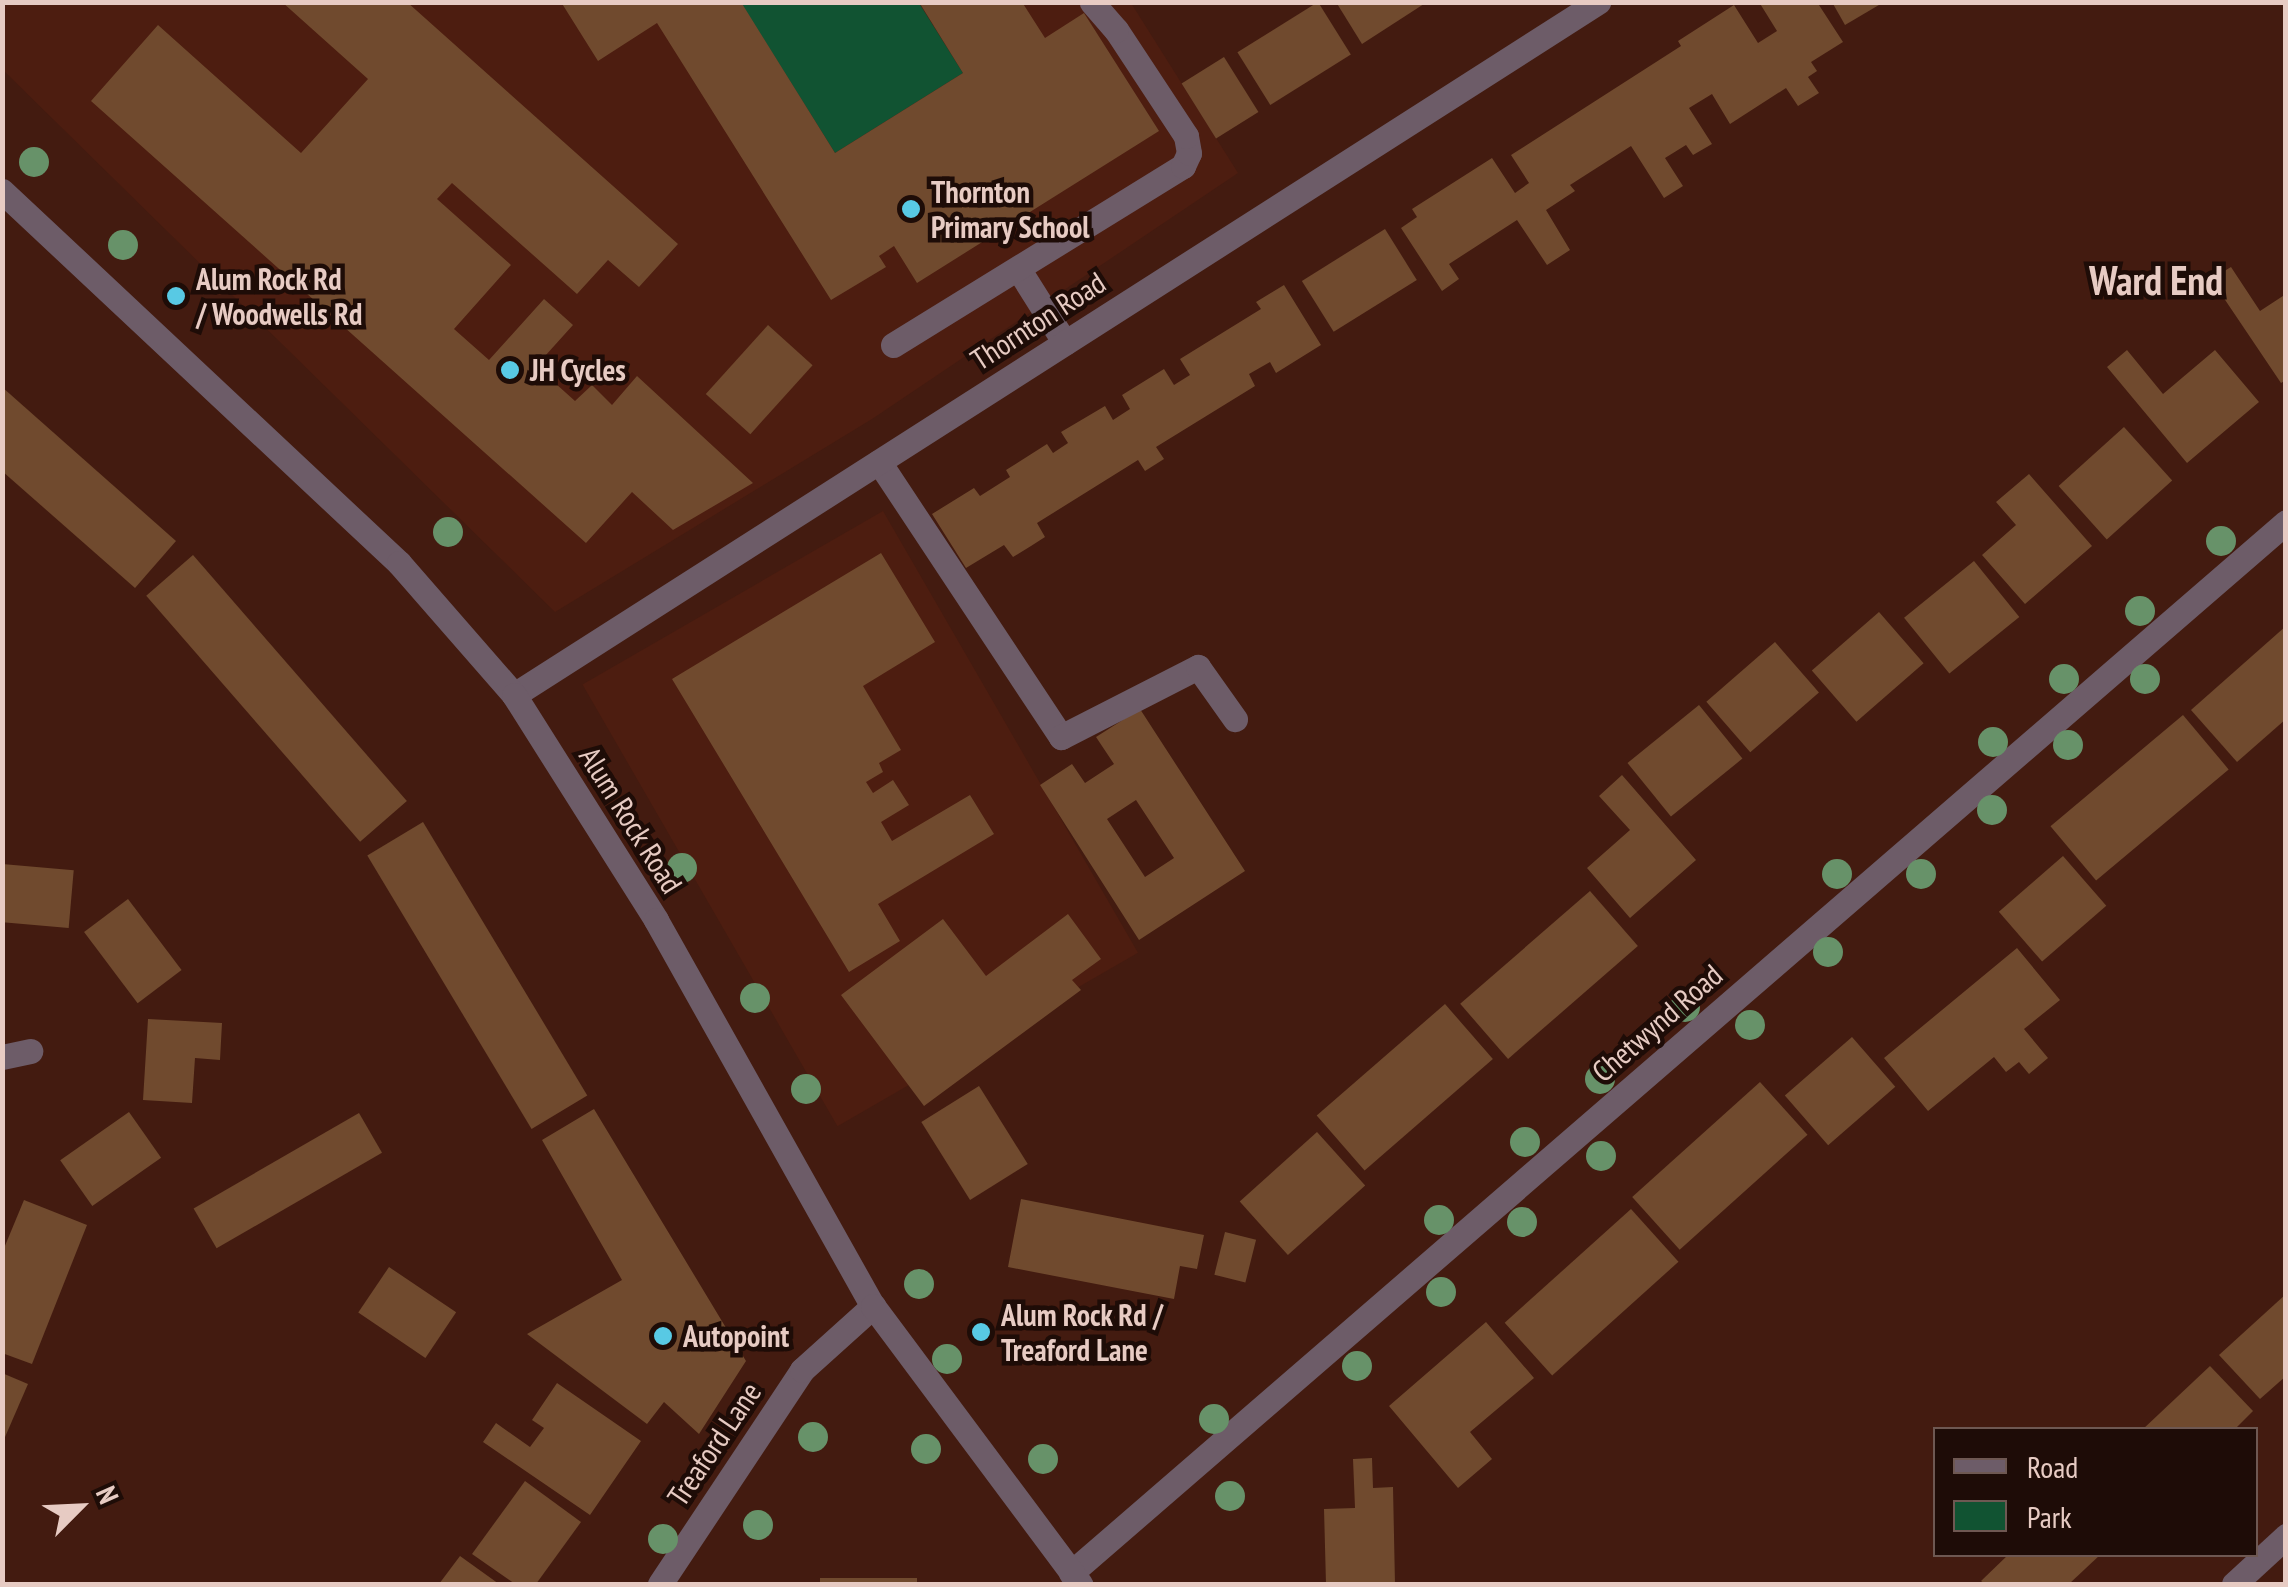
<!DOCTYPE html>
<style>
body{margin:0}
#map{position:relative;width:2288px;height:1587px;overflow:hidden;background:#431b10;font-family:"PT Sans Narrow",sans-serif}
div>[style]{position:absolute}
.built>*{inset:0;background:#4d1d10;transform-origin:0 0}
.green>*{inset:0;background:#115332}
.building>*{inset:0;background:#704a2e;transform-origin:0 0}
.service>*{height:25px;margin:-12.5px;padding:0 12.5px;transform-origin:12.5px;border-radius:12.5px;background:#6d5c68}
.minor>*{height:25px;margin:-12.5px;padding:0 12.5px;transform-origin:12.5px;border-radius:12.5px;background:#6d5c68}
.tertiary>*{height:25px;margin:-12.5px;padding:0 12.5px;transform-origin:12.5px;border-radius:12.5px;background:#6d5c68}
.trees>*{width:30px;height:30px;margin:-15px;border-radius:50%;background:#679269}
.dots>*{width:28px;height:28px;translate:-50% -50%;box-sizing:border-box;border:5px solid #1e0c07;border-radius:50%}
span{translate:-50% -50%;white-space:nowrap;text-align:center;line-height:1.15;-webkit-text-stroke:9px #1e0c07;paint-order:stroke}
.poi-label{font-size:30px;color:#e7cbc3;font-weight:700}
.left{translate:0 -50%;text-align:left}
.street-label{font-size:30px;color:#e7cbc3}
.district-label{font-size:40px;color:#e7cbc3;font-weight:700}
.frame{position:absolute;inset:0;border:5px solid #e7cbc3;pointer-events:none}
.legend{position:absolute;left:1933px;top:1427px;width:325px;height:130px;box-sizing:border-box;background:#1e0c07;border:2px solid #6e5852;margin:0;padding:12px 18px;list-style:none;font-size:30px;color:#e7cbc3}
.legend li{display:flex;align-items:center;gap:20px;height:50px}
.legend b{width:50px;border:2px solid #6e5852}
.north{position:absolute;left:30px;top:1457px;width:100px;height:100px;-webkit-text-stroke:8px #1e0c07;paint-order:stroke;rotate:66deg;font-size:28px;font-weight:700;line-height:40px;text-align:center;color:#e7cbc3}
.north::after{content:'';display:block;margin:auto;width:35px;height:45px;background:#e7cbc3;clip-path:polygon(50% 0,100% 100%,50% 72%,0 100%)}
</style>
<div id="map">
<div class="built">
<i style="clip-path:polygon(2px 3px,1131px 3px,1238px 173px,872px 419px,555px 612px,3px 70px)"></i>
<i style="left:883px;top:511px;width:510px;height:347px;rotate:60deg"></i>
</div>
<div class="green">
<i style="clip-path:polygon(741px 3px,919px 3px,963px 73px,835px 153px)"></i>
</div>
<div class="building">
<i style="clip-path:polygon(282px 2px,407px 2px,678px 244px,639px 287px,608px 260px,577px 294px,452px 183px,437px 199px,511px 265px,454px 329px,489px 360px,544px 299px,573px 325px,536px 366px,575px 401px,592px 385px,612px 405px,637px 376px,753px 483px,673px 530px,632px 492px,586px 543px,91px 101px,158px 25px,301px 153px,368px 79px)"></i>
<i style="clip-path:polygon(561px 2px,741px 2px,835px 153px,963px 73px,919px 2px,1022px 2px,1045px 38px,1084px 13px,1159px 131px,917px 283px,894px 246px,879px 256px,886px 267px,831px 300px,657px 23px,598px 61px)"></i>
<i style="left:1318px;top:2px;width:62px;height:95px;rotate:58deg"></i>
<i style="clip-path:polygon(1336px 2px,1427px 2px,1362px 44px)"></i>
<i style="clip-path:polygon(1759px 2px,1817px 2px,1843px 42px,1811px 62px,1817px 71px,1808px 77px,1819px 93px,1798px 106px,1786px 88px,1730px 124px,1712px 94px,1689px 108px,1712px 144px,1693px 155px,1686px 145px,1665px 158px,1683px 186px,1664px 198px,1631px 146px,1570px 185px,1575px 191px,1546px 210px,1570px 250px,1547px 265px,1517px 220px,1449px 264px,1459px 279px,1442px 291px,1401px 228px,1417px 217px,1412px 209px,1492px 158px,1515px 193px,1529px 183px,1511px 155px,1681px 46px,1678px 41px,1734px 5px,1758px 43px,1777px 31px)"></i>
<i style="clip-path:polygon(1832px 2px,1884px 2px,1845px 25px)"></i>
<i style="left:1224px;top:57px;width:65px;height:50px;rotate:58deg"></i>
<i style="left:1385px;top:229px;width:60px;height:98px;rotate:58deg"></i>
<i style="clip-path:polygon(2231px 267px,2260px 311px,2286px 294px,2286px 380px,2281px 383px,2211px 279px)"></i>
<i style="clip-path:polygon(1284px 285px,1321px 345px,1276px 373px,1270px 362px,1249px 374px,1255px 386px,1156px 447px,1164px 459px,1145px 471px,1138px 460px,1037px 523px,1045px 537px,1031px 546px,1013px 557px,1004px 545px,966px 568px,932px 514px,974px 488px,980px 496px,1010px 477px,1006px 470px,1047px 444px,1053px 453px,1068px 443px,1061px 432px,1105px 406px,1113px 420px,1130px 409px,1122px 395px,1164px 369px,1174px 385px,1190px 375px,1180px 359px,1261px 309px,1256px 302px)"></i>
<i style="left:768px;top:325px;width:60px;height:93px;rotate:42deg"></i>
<i style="clip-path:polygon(2127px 350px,2163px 394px,2215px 350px,2259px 402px,2187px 463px,2107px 367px)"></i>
<i style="clip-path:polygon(2px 387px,176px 541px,135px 588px,2px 471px)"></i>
<i style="left:2124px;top:427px;width:72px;height:88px;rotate:48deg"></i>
<i style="clip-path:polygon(2029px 474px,2092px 546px,2025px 604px,1982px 555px,2016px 525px,1996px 502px)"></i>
<i style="clip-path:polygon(881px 553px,935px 642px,863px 686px,901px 750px,879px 763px,883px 772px,866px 782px,873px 793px,893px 780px,909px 805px,881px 822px,892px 841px,970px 795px,994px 834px,878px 904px,900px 941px,849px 972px,672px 679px)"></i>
<i style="left:193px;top:555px;width:326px;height:62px;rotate:49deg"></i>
<i style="left:1974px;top:561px;width:72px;height:90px;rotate:51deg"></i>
<i style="left:1879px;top:612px;width:68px;height:89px;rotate:49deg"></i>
<i style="clip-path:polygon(2286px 626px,2286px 719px,2237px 762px,2191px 710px)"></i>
<i style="left:1775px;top:642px;width:67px;height:91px;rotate:49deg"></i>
<i style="left:1699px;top:705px;width:69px;height:92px;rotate:51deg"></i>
<i style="clip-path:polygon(evenodd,1140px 709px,1245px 871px,1139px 940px,1040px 785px,1072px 764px,1085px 783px,1114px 764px,1096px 737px,1140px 709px,1136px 800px,1174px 858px,1145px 877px,1107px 819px,1136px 800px)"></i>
<i style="left:2183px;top:715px;width:71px;height:173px;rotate:50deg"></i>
<i style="clip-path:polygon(1622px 775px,1696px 860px,1630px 918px,1587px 868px,1630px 830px,1599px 796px)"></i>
<i style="left:423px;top:822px;width:319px;height:65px;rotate:59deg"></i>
<i style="left:2063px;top:856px;width:66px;height:85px;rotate:49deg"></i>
<i style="left:2px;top:864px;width:72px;height:58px;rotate:5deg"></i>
<i style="left:1590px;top:891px;width:73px;height:172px;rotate:49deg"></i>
<i style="left:128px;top:899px;width:89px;height:55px;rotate:53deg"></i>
<i style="clip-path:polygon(1068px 914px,1101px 959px,1072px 980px,1081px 990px,924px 1106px,841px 995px,943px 919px,986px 976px)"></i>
<i style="clip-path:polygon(2017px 948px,2060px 1000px,2024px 1029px,2048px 1058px,2029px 1074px,2019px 1062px,2006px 1072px,1994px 1057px,1928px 1111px,1884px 1058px)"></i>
<i style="left:1445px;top:1004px;width:73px;height:170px;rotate:49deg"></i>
<i style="clip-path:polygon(148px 1019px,222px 1023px,220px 1060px,195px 1058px,192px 1103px,143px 1100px)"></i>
<i style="left:1852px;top:1037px;width:66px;height:89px;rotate:49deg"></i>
<i style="left:1760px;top:1082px;width:71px;height:172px;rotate:48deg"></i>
<i style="left:979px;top:1086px;width:92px;height:68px;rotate:58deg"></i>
<i style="clip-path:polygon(594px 1109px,746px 1361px,699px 1434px,664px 1402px,647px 1424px,527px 1334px,622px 1280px,542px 1140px)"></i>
<i style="left:129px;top:1112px;width:56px;height:84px;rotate:55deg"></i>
<i style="left:359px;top:1113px;width:46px;height:191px;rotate:60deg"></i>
<i style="left:1317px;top:1132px;width:72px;height:104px;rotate:48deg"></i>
<i style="clip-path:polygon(1021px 1199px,1204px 1235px,1197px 1269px,1180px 1266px,1174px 1299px,1008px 1267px)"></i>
<i style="clip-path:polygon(24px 1200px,87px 1225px,32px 1364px,2px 1353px,2px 1253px)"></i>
<i style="left:1631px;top:1209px;width:71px;height:170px;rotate:48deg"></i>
<i style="left:1225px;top:1232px;width:32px;height:44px;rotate:14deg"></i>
<i style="left:389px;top:1267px;width:81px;height:55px;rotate:34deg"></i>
<i style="clip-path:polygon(2286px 1294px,2286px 1376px,2260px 1399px,2219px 1355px)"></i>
<i style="clip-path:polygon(1486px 1322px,1534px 1378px,1470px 1432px,1492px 1459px,1458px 1488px,1389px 1406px)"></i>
<i style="clip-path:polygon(2210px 1366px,2253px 1411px,2234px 1430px,2142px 1430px)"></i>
<i style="clip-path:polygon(2px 1373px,28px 1384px,2px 1444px)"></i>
<i style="clip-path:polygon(557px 1383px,641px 1441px,590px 1515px,483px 1442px,496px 1423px,530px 1447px,544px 1428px,532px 1420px)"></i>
<i style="clip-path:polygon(1372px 1458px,1373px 1488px,1393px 1487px,1395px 1584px,1326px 1584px,1324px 1509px,1355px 1508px,1353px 1459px)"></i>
<i style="clip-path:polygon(525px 1481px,581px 1522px,536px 1584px,515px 1584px,472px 1554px)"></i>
<i style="clip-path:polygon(2009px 1554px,2101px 1554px,2069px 1584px,1985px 1584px,1981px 1581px)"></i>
<i style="clip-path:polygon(460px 1556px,499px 1584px,439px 1584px)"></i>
<i style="left:820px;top:1578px;width:97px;height:6px"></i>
</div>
<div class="service">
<i style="left:1019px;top:270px;width:86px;rotate:57.8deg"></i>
<i style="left:893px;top:345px;width:341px;rotate:-31.7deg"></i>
<i style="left:1183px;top:166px;width:14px;rotate:-65deg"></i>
<i style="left:1189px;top:153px;width:17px;rotate:-100deg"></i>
<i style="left:1186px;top:136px;width:127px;rotate:-123.4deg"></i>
<i style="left:1116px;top:30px;width:37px;rotate:-131deg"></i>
<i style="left:879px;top:462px;width:330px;rotate:56.5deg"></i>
<i style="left:1061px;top:737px;width:154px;rotate:-27.1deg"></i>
<i style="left:1198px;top:667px;width:64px;rotate:54.6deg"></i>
</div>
<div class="minor">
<i style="left:514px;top:695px;width:1287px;rotate:-32.59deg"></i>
<i style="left:2px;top:1057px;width:29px;rotate:-12deg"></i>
<i style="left:1071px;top:1573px;width:1606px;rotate:-40.86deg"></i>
<i style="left:660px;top:1584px;width:257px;rotate:-56.4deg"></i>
<i style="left:802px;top:1370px;width:96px;rotate:-42deg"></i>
<i style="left:2234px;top:1584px;width:71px;rotate:-42.7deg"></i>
</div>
<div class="tertiary">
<i style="left:2px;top:191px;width:544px;rotate:43.14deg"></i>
<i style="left:399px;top:563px;width:175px;rotate:48.9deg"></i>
<i style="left:514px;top:695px;width:266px;rotate:57.7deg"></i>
<i style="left:656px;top:920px;width:443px;rotate:60.7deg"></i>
<i style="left:873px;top:1306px;width:347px;rotate:53.3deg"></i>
</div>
<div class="trees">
<i style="left:34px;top:162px"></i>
<i style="left:123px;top:245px"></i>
<i style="left:448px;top:532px"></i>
<i style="left:2221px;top:541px"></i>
<i style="left:2140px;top:611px"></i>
<i style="left:2064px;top:679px"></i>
<i style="left:2145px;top:679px"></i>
<i style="left:1993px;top:742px"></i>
<i style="left:2068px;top:745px"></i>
<i style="left:1992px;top:810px"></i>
<i style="left:682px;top:868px"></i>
<i style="left:1837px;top:874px"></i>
<i style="left:1921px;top:874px"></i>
<i style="left:1828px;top:952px"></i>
<i style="left:755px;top:998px"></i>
<i style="left:1685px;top:1007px"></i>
<i style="left:1750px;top:1025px"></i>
<i style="left:1600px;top:1079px"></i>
<i style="left:806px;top:1089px"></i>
<i style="left:1525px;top:1142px"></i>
<i style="left:1601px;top:1156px"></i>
<i style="left:1439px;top:1220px"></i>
<i style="left:1522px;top:1222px"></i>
<i style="left:919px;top:1284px"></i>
<i style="left:1441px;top:1292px"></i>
<i style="left:947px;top:1359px"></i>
<i style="left:1357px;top:1366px"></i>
<i style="left:1214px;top:1419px"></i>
<i style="left:813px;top:1437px"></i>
<i style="left:926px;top:1449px"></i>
<i style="left:1043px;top:1459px"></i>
<i style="left:1230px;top:1496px"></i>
<i style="left:758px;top:1525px"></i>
<i style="left:663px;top:1539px"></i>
</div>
<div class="dots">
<i style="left:911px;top:209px;background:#58c9e4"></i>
<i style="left:176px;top:296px;background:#58c9e4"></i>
<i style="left:510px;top:370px;background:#58c9e4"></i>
<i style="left:981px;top:1332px;background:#58c9e4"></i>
<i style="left:663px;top:1336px;background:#58c9e4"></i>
</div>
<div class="poi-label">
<span class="left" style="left:931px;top:209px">Thornton<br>Primary School</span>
<span class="left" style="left:196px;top:296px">Alum Rock Rd<br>/ Woodwells Rd</span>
<span class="left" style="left:530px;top:370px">JH Cycles</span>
<span class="left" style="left:1001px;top:1332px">Alum Rock Rd /<br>Treaford Lane</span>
<span class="left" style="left:683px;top:1336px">Autopoint</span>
</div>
<div class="street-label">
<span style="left:1038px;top:321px;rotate:-33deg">Thornton Road</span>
<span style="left:631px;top:820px;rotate:58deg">Alum Rock Road</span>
<span style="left:1657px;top:1023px;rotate:-41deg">Chetwynd Road</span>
<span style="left:714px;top:1444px;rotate:-56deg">Treaford Lane</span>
</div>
<div class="district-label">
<span style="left:2156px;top:280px">Ward End</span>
</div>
<div class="frame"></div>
<ul class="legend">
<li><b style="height:12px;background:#6d5c68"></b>Road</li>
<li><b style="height:28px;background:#115332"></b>Park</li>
</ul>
<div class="north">N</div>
</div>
